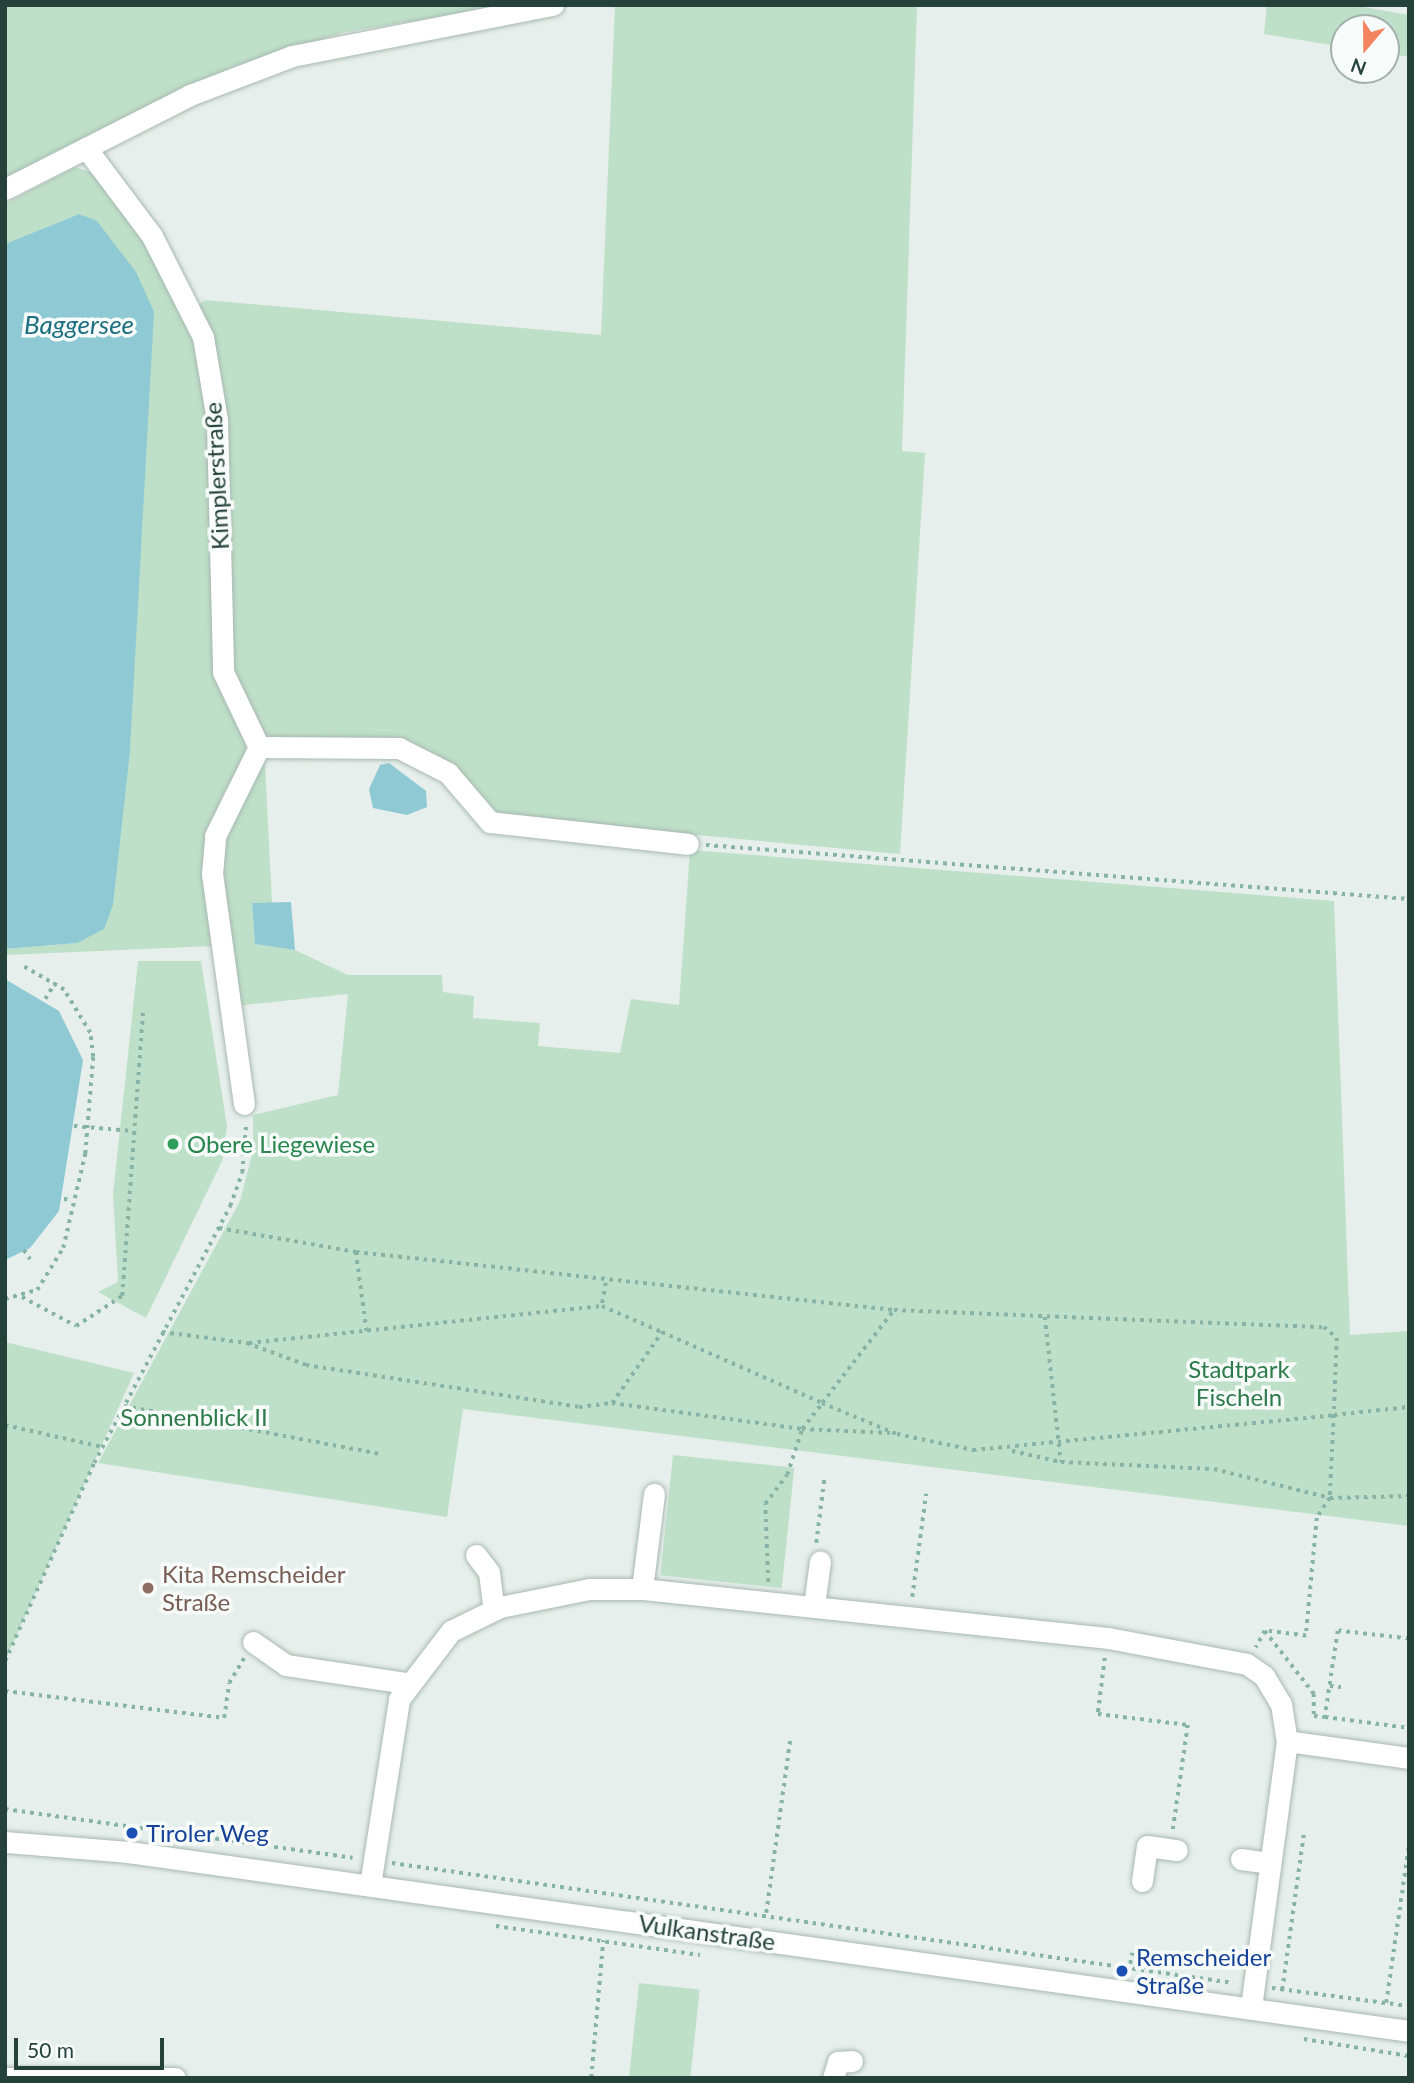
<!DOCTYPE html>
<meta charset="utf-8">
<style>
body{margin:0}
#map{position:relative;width:1414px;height:2083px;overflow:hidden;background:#e6efeb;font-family:Lato,sans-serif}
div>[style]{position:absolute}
.green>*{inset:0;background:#bfe0c8;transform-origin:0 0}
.water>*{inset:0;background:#8ec9d4}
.path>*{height:3.5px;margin-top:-1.75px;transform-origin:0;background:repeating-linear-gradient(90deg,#86b3a5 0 3.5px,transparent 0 8.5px)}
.roads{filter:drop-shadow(0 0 2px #a8b8b2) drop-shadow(0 0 2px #a8b8b2)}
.minor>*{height:21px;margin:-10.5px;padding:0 10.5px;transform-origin:10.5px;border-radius:10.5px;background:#fff}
.dots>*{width:19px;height:19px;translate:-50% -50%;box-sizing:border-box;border:4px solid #f7fbf9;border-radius:50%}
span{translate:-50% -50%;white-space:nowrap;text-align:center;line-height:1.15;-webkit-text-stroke:7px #f7fbf9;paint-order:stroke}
.street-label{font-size:24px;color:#24423a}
.leisure-label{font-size:24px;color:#27864d}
.left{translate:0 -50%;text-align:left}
.park-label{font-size:24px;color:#2d7a4b}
.education-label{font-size:24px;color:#785e54}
.transit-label{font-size:24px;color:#164399}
.water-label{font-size:26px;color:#1c6f80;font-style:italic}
.frame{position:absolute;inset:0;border:7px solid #24423a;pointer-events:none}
.north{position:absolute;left:1330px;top:14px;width:70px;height:70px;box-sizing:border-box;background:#f7fbf9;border:2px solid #a3b1ad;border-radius:50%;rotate:200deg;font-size:19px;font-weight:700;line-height:28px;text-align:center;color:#24423a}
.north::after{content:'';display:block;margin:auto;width:24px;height:32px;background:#f4845f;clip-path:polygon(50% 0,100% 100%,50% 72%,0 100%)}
.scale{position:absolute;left:14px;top:2038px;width:150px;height:32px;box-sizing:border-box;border:4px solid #24423a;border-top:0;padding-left:9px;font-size:21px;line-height:24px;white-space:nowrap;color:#24423a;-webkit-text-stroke:5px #f7fbf9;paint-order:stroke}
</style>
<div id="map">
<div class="green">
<i style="clip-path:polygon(5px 5px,510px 5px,345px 32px,232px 67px,5px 180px)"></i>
<i style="clip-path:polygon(615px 5px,917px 5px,902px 451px,925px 453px,900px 854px,492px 816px,430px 754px,277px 739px,257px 731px,236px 696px,196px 307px,205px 300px,601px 335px)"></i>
<i style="clip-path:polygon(1267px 5px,1352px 5px,1409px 15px,1409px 57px,1386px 53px,1386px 28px,1344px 28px,1344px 47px,1264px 34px)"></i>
<i style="clip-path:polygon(75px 167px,103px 176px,183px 306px,205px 370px,213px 622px,247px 752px,220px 800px,209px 838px,214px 946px,5px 955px,5px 949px,77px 943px,130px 751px,145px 454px,79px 214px,5px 244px,5px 204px)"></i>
<i style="clip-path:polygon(265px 763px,272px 903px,252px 904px,255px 944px,295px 950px,348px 975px,442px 975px,443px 992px,474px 996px,473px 1018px,540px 1023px,538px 1046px,620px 1053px,631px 999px,679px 1005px,690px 850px,1334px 901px,1350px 1335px,1409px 1331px,1409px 1526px,463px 1409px,447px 1517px,98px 1463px,240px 1201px,253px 1151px,253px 1115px,338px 1095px,348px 994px,236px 1006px,222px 911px,221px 838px,250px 777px)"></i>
<i style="clip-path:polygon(138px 961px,201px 961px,227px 1126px,222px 1161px,146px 1318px,98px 1292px,118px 1282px,113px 1194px)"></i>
<i style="clip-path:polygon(5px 1342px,134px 1373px,5px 1661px)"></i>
<i style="left:673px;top:1455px;width:122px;height:121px;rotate:6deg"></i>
<i style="left:639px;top:1983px;width:61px;height:96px;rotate:6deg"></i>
</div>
<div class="water">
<i style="clip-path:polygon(79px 214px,97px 221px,136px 272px,154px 312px,130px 751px,113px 905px,104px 929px,77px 943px,5px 949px,5px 244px)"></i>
<i style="clip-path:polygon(389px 763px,426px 791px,427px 807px,407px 815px,373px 808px,369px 789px,380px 765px)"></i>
<i style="clip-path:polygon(291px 902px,295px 950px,255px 944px,252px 903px)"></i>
<i style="clip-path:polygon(5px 979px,59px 1011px,83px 1060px,59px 1211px,30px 1248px,5px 1260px)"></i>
</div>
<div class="path">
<i style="left:706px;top:845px;width:705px;rotate:4.39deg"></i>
<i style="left:45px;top:999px;width:19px;rotate:-58deg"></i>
<i style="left:74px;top:1126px;width:59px;rotate:4.8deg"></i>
<i style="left:64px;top:1199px;width:8px;rotate:7deg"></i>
<i style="left:219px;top:1228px;width:139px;rotate:9.9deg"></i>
<i style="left:356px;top:1252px;width:541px;rotate:6.15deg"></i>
<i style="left:894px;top:1310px;width:430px;rotate:2.3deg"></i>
<i style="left:1324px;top:1327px;width:17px;rotate:40deg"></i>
<i style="left:1337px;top:1338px;width:77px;rotate:92.2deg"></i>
<i style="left:1334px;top:1415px;width:75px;rotate:-6.1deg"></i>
<i style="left:24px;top:1250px;width:11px;rotate:56deg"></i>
<i style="left:356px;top:1252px;width:81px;rotate:82.2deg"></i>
<i style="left:606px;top:1283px;width:23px;rotate:100deg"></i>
<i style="left:602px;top:1306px;width:65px;rotate:23.4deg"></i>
<i style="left:22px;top:1297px;width:61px;rotate:28.2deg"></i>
<i style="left:76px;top:1326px;width:55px;rotate:-33.1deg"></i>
<i style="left:122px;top:1296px;width:284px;rotate:-85.8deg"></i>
<i style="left:5px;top:1299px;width:33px;rotate:-16deg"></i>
<i style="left:37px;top:1290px;width:49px;rotate:-58.2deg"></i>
<i style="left:63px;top:1248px;width:97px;rotate:-76.8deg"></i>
<i style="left:85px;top:1154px;width:97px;rotate:-85.3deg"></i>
<i style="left:93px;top:1057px;width:24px;rotate:-97deg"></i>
<i style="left:90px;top:1033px;width:50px;rotate:-121.2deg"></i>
<i style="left:64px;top:990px;width:46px;rotate:-150.1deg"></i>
<i style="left:1045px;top:1317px;width:146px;rotate:83.7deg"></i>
<i style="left:1061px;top:1462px;width:153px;rotate:2.6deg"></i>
<i style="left:1214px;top:1469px;width:120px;rotate:14deg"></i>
<i style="left:1330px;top:1498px;width:79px;rotate:-1.5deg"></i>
<i style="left:162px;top:1332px;width:86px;rotate:7.4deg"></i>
<i style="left:247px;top:1343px;width:63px;rotate:20.4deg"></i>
<i style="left:306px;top:1365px;width:276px;rotate:8.7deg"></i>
<i style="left:579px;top:1407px;width:33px;rotate:-7deg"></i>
<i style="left:612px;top:1403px;width:192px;rotate:7.8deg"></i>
<i style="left:802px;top:1429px;width:90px;rotate:2.5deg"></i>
<i style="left:249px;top:1343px;width:355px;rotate:-6deg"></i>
<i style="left:612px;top:1403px;width:87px;rotate:-54.8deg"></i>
<i style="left:662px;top:1332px;width:175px;rotate:23.9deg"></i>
<i style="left:822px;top:1403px;width:118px;rotate:-52.3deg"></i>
<i style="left:124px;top:1406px;width:261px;rotate:10.6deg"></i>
<i style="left:5px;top:1425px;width:100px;rotate:12.7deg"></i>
<i style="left:1012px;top:1451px;width:50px;rotate:12.7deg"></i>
<i style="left:816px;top:1543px;width:64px;rotate:-82.8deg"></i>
<i style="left:768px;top:1582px;width:78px;rotate:-92.2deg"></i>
<i style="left:765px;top:1504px;width:36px;rotate:-53deg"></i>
<i style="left:787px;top:1475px;width:48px;rotate:-71.9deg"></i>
<i style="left:802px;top:1429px;width:33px;rotate:-52deg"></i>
<i style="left:822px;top:1403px;width:81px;rotate:22.5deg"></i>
<i style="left:897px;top:1434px;width:78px;rotate:11.9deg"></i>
<i style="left:973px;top:1450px;width:363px;rotate:-5.5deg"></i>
<i style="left:1334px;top:1415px;width:83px;rotate:92.8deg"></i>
<i style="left:1330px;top:1498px;width:24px;rotate:123deg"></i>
<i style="left:1317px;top:1518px;width:119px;rotate:95.3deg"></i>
<i style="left:1306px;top:1636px;width:41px;rotate:-173deg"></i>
<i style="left:1265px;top:1631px;width:19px;rotate:118deg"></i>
<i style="left:912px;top:1597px;width:104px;rotate:-82.3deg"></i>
<i style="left:1265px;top:1631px;width:80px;rotate:52.1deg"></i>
<i style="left:1314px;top:1694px;width:22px;rotate:90deg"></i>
<i style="left:1314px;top:1716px;width:11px;rotate:5deg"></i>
<i style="left:1409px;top:1639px;width:71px;rotate:-173.6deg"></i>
<i style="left:1338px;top:1631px;width:87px;rotate:98.6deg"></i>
<i style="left:1325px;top:1717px;width:85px;rotate:7.5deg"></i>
<i style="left:1105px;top:1658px;width:56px;rotate:97.1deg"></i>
<i style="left:1098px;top:1714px;width:91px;rotate:7deg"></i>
<i style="left:1188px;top:1725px;width:107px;rotate:98.1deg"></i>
<i style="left:5px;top:1661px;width:217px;rotate:-65.8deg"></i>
<i style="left:94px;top:1463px;width:291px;rotate:-62.1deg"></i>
<i style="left:230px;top:1206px;width:35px;rotate:-70deg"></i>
<i style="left:242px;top:1173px;width:50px;rotate:-85.4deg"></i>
<i style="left:1330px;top:1686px;width:11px;rotate:5deg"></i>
<i style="left:5px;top:1691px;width:221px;rotate:7deg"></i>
<i style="left:224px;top:1718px;width:35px;rotate:-82deg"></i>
<i style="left:229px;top:1683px;width:29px;rotate:-59deg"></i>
<i style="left:5px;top:1809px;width:351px;rotate:8deg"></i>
<i style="left:392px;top:1863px;width:850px;rotate:8.12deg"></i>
<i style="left:766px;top:1913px;width:174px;rotate:-82.1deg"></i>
<i style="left:496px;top:1926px;width:206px;rotate:8.1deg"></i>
<i style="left:1130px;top:1964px;width:11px;rotate:-80deg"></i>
<i style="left:1272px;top:1988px;width:138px;rotate:7.5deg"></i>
<i style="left:1282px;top:1990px;width:161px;rotate:-82.1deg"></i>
<i style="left:1386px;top:2003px;width:162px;rotate:-81.8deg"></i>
<i style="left:1304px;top:2039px;width:106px;rotate:9.2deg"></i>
<i style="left:591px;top:2078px;width:138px;rotate:-85deg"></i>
</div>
<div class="roads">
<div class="minor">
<i style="left:86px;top:148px;width:110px;rotate:53.1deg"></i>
<i style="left:152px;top:236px;width:113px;rotate:63.2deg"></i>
<i style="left:203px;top:337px;width:84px;rotate:80.4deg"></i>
<i style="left:217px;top:420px;width:252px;rotate:88.6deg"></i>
<i style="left:223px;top:672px;width:83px;rotate:64.4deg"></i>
<i style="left:259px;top:747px;width:140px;rotate:0.4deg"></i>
<i style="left:399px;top:748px;width:55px;rotate:27deg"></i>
<i style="left:448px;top:773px;width:65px;rotate:49.4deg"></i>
<i style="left:490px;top:822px;width:199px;rotate:6.3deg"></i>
<i style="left:5px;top:189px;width:208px;rotate:-26.9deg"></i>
<i style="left:190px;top:95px;width:109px;rotate:-20.9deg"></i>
<i style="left:292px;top:56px;width:266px;rotate:-11.1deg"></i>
<i style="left:244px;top:1104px;width:232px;rotate:-97.9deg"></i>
<i style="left:212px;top:874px;width:38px;rotate:-85deg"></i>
<i style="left:215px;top:836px;width:99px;rotate:-63.7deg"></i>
<i style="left:476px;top:1555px;width:21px;rotate:53deg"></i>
<i style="left:489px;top:1572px;width:38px;rotate:83deg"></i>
<i style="left:642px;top:1589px;width:96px;rotate:-82.8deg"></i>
<i style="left:814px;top:1606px;width:45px;rotate:-82.4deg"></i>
<i style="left:253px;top:1642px;width:40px;rotate:34.9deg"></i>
<i style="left:286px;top:1665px;width:122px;rotate:8.5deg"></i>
<i style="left:1287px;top:1741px;width:123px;rotate:7.9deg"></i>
<i style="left:5px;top:1842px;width:123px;rotate:4.6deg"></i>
<i style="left:128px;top:1852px;width:1293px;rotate:7.95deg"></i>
<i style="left:1241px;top:1859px;width:28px;rotate:8deg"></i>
<i style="left:1142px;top:1881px;width:35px;rotate:-82deg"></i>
<i style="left:1147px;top:1846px;width:30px;rotate:8deg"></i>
<i style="left:370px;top:1885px;width:188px;rotate:-81.1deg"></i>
<i style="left:399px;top:1699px;width:86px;rotate:-52.6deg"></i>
<i style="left:451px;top:1631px;width:55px;rotate:-26.1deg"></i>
<i style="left:500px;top:1607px;width:91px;rotate:-11.4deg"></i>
<i style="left:589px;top:1589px;width:53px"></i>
<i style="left:642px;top:1589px;width:469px;rotate:6deg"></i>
<i style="left:1108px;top:1638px;width:141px;rotate:10.6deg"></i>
<i style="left:1247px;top:1664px;width:21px;rotate:35deg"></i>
<i style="left:1264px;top:1676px;width:33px;rotate:59deg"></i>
<i style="left:1281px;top:1704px;width:37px;rotate:81deg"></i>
<i style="left:1287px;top:1741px;width:270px;rotate:97.7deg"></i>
<i style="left:5px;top:2078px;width:170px"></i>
<i style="left:833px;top:2078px;width:17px;rotate:-73deg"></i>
<i style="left:838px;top:2062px;width:14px;rotate:-4deg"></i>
</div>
</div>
<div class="dots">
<i style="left:173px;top:1144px;background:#2e9e5b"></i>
<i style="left:148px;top:1588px;background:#8d6e63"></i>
<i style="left:132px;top:1833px;background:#1a4fb4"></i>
<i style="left:1122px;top:1971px;background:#1a4fb4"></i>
</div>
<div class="street-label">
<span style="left:216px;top:476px;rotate:-93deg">Kimplerstraße</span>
<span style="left:707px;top:1932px;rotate:8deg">Vulkanstraße</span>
</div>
<div class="leisure-label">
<span class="left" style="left:187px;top:1144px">Obere Liegewiese</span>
</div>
<div class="park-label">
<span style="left:1239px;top:1383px">Stadtpark<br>Fischeln</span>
<span style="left:194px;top:1417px">Sonnenblick II</span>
</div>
<div class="education-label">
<span class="left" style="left:162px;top:1588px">Kita Remscheider<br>Straße</span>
</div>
<div class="transit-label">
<span class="left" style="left:146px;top:1833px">Tiroler Weg</span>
<span class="left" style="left:1136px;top:1971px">Remscheider<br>Straße</span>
</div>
<div class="water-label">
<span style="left:79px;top:325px">Baggersee</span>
</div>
<div class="frame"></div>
<div class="north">N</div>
<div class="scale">50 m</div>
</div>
